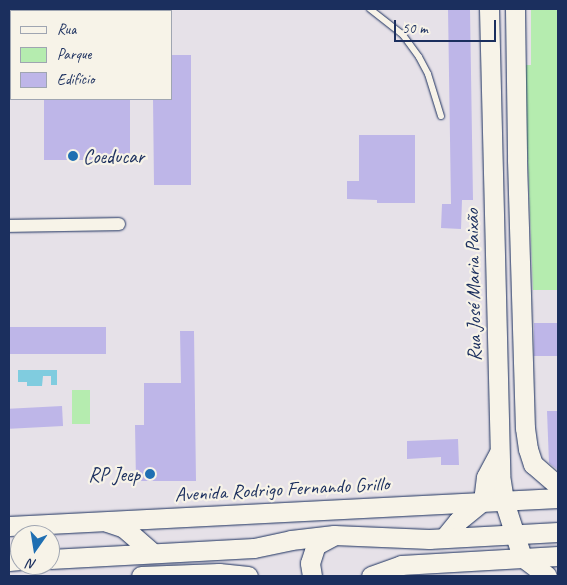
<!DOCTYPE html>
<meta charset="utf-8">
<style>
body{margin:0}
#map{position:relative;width:567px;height:585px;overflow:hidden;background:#e6e1e8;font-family:Caveat,sans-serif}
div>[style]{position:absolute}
.green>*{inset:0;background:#b5ecaf;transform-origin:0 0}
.water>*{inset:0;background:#80ccdf}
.building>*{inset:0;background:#beb6e8;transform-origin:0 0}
.roads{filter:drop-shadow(0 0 1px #1b2f5e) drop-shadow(0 0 1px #1b2f5e)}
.lane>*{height:6px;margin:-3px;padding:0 3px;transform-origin:3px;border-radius:3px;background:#f7f3e8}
.street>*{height:12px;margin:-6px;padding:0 6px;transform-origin:6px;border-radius:6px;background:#f7f3e8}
.secondary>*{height:19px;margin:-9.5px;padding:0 9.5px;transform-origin:9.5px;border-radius:9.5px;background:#f7f3e8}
.dots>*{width:14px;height:14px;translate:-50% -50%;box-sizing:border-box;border:2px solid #f7f3e8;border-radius:50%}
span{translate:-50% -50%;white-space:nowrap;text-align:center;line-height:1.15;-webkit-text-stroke:4.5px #f7f3e8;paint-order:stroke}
.poi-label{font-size:20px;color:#1b2f5e}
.left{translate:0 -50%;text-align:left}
.right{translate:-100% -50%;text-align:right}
.street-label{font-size:20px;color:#1b2f5e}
.frame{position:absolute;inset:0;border:10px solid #1b2f5e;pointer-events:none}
.legend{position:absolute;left:10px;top:10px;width:162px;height:90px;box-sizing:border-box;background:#f7f3e8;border:1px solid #9fa5b1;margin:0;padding:6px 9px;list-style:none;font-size:15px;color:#1b2f5e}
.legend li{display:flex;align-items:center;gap:10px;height:25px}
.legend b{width:25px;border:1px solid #9fa5b1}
.north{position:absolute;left:10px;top:525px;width:50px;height:50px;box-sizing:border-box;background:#f7f3e8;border:1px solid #9fa5b1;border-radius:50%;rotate:193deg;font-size:14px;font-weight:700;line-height:20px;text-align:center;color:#1b2f5e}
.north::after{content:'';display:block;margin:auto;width:18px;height:22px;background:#1f6fb2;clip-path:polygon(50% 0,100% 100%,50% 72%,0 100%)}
.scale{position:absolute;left:394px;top:20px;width:102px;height:22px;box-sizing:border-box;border:2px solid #1b2f5e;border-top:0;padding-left:6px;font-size:15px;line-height:18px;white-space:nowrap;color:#1b2f5e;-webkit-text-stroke:4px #f7f3e8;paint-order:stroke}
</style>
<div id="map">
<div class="green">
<i style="left:68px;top:9px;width:62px;height:2px"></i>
<i style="clip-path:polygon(531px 9px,558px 9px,558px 290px,533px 290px,524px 65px,531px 65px)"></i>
<i style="left:72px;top:390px;width:18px;height:34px"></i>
</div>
<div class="water">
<i style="clip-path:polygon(18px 370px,57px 370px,57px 385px,51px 385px,51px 376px,43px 376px,42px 386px,27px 386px,27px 382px,18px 382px)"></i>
</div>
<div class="building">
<i style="clip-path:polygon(448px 9px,470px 9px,473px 200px,462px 200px,461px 229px,441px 228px,442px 204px,451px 204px)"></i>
<i style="clip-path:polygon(171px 55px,191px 55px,191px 185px,154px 185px,153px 99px,171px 99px)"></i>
<i style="left:44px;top:99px;width:86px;height:61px"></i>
<i style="clip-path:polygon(359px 135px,415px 135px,415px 203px,377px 203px,377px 200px,347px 199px,347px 181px,359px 181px)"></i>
<i style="left:534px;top:323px;width:24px;height:33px"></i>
<i style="left:106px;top:327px;width:27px;height:97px;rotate:90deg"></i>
<i style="clip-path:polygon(180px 331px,194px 331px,196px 481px,136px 481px,135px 425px,144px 425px,144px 383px,181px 383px)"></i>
<i style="left:62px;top:406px;width:20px;height:53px;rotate:87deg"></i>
<i style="clip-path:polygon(547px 411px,558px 411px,558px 470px,549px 463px)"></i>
<i style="clip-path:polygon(458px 439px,459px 465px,441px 465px,441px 457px,407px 459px,407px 441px)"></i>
</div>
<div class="roads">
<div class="lane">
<i style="left:370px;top:9px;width:42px;rotate:38.2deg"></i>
<i style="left:403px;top:35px;width:27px;rotate:54deg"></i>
<i style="left:419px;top:57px;width:19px;rotate:62deg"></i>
<i style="left:428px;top:74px;width:44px;rotate:72.8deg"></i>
</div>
<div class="street">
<i style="left:9px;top:226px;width:110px;rotate:-1deg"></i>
</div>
<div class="secondary">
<i style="left:489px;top:9px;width:466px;rotate:88.6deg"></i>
<i style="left:500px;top:475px;width:26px;rotate:81deg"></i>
<i style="left:504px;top:501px;width:59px;rotate:72.2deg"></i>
<i style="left:522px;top:557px;width:31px;rotate:37deg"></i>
<i style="left:515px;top:9px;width:151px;rotate:89.2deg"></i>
<i style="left:517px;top:160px;width:268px;rotate:88.3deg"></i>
<i style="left:525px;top:428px;width:21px;rotate:82deg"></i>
<i style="left:528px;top:449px;width:16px;rotate:72deg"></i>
<i style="left:533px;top:464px;width:33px;rotate:41deg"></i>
<i style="left:107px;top:522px;width:18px;rotate:19deg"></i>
<i style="left:124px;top:528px;width:38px;rotate:41deg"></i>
<i style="left:9px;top:526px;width:550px;rotate:-2.92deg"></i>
<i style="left:444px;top:538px;width:22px;rotate:-51deg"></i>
<i style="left:458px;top:521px;width:32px;rotate:-39deg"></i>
<i style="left:483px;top:501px;width:24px;rotate:-83deg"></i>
<i style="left:486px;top:477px;width:27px;rotate:-62deg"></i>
<i style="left:50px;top:559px;width:204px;rotate:-3.1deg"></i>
<i style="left:254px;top:548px;width:38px;rotate:-12deg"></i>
<i style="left:291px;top:540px;width:43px;rotate:-6.6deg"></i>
<i style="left:334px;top:535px;width:95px;rotate:2.4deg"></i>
<i style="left:429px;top:539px;width:129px;rotate:-3.1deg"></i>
<i style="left:9px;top:561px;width:11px;rotate:-5deg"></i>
<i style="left:141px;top:576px;width:78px;rotate:-2.2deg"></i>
<i style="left:219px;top:573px;width:29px;rotate:6deg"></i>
<i style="left:312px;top:576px;width:13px;rotate:-99deg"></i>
<i style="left:310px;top:563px;width:19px;rotate:-72deg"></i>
<i style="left:316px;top:545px;width:19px;rotate:-28deg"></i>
<i style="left:371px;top:576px;width:32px;rotate:-20deg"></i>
<i style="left:401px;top:565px;width:157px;rotate:-3.3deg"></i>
</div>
</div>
<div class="dots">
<i style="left:73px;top:156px;background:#1f6fb2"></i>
<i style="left:150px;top:474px;background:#1f6fb2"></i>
</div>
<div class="poi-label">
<span class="left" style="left:83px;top:156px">Coeducar</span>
<span class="right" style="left:140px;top:474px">RP Jeep</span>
</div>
<div class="street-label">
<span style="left:473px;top:285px;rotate:-91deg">Rua José Maria Paixão</span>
<span style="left:282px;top:489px;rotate:-3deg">Avenida Rodrigo Fernando Grillo</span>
</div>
<div class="frame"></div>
<ul class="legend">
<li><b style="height:6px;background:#f7f3e8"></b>Rua</li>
<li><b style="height:14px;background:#b5ecaf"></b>Parque</li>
<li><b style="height:14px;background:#beb6e8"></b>Edifício</li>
</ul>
<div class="north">N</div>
<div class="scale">50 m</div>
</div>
